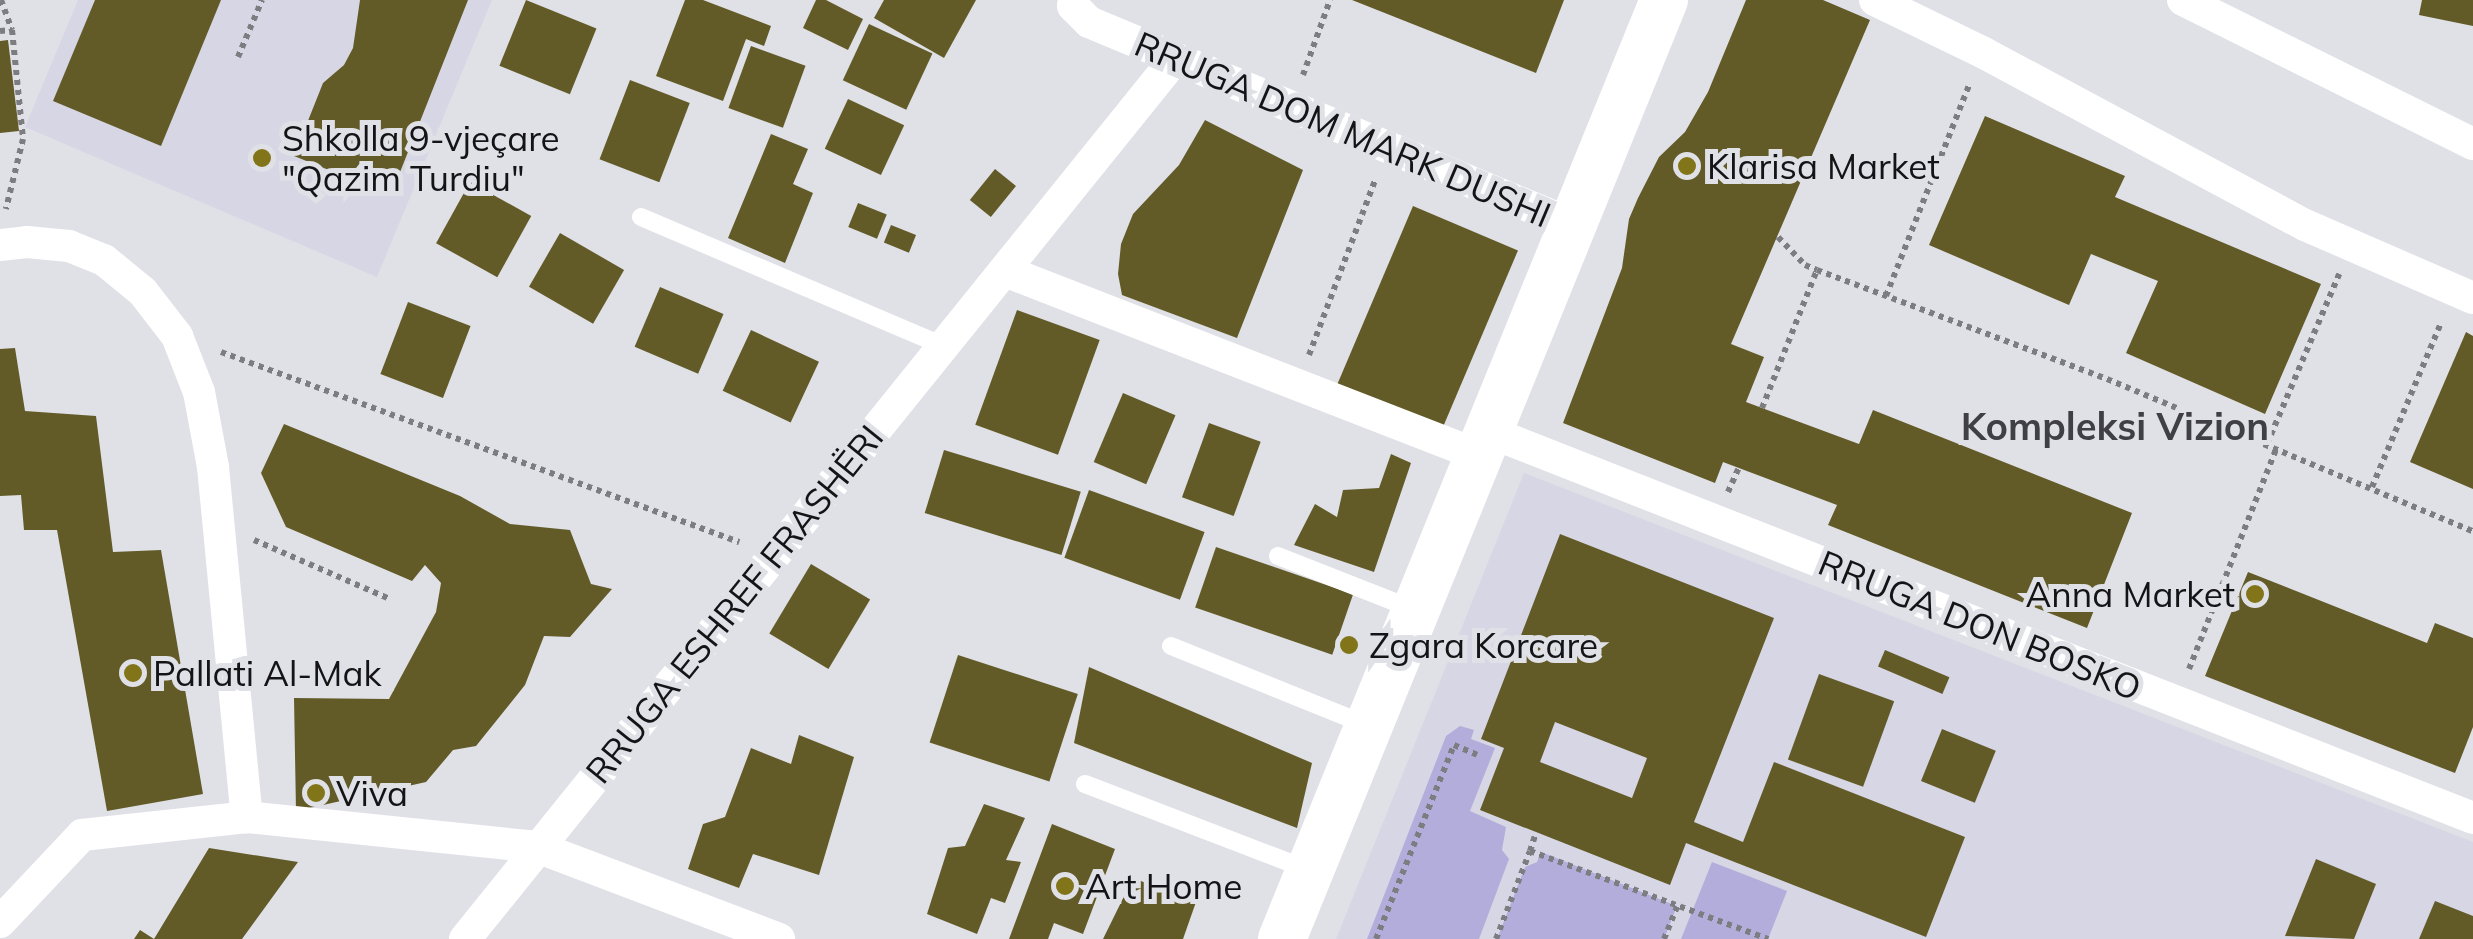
<!DOCTYPE html>
<meta charset="utf-8">
<style>
body{margin:0}
#map{position:relative;width:2473px;height:939px;overflow:hidden;background:#e0e0e7;font-family:Mulish,sans-serif}
div>[style]{position:absolute}
.built>*{inset:0;background:#d7d6e5}
.green>*{inset:0;background:#b2adda}
.building>*{inset:0;background:#625b28;transform-origin:0 0}
.path>*{height:6px;margin-top:-3px;transform-origin:0;background:repeating-linear-gradient(90deg,#7c7c81 0 5px,transparent 0 10px)}
.lane>*{height:18px;margin:-9px;padding:0 9px;transform-origin:9px;border-radius:9px;background:#fff}
.street>*{height:32px;margin:-16px;padding:0 16px;transform-origin:16px;border-radius:16px;background:#fff}
.secondary>*{height:48px;margin:-24px;padding:0 24px;transform-origin:24px;border-radius:24px;background:#fff}
.dots>*{width:28px;height:28px;translate:-50% -50%;box-sizing:border-box;border:5px solid #e0e0e7;border-radius:50%}
span{translate:-50% -50%;white-space:nowrap;text-align:center;line-height:1.15;-webkit-text-stroke:10px #e0e0e7;paint-order:stroke}
.street-label{font-size:35px;color:#141416}
.poi-label{font-size:35px;color:#141416}
.left{translate:0 -50%;text-align:left}
.right{translate:-100% -50%;text-align:right}
.neighbourhood-label{font-size:38px;color:#3f3f45;font-weight:700}
</style>
<div id="map">
<div class="built">
<i style="clip-path:polygon(78px 0,492px 0,377px 277px,25px 127px)"></i>
<i style="clip-path:polygon(1524px 473px,2473px 842px,2473px 939px,1336px 939px)"></i>
</div>
<div class="green">
<i style="clip-path:polygon(1460px 726px,1474px 730px,1471px 739px,1495px 748px,1470px 811px,1506px 827px,1502px 850px,1509px 859px,1479px 939px,1367px 939px,1446px 736px)"></i>
<i style="clip-path:polygon(1541px 852px,1677px 906px,1664px 939px,1497px 939px,1525px 867px,1537px 862px)"></i>
<i style="clip-path:polygon(1712px 862px,1787px 891px,1768px 939px,1681px 939px)"></i>
</div>
<div class="building">
<i style="clip-path:polygon(95px 0,221px 0,161px 146px,53px 101px)"></i>
<i style="clip-path:polygon(360px 0,468px 0,391px 195px,294px 156px,323px 83px,344px 65px,353px 48px)"></i>
<i style="left:526px;top:0;width:76px;height:71px;rotate:22deg"></i>
<i style="clip-path:polygon(685px 0,703px 0,771px 26px,764px 46px,746px 39px,723px 101px,656px 76px)"></i>
<i style="clip-path:polygon(816px 0,826px 0,863px 19px,848px 50px,803px 28px)"></i>
<i style="clip-path:polygon(884px 0,976px 0,944px 58px,874px 18px)"></i>
<i style="clip-path:polygon(1352px 0,1564px 0,1536px 73px)"></i>
<i style="clip-path:polygon(1746px 0,1823px 0,1870px 20px,1731px 344px,1764px 357px,1746px 402px,1859px 444px,1873px 410px,2132px 513px,2087px 628px,1828px 525px,1837px 505px,1723px 462px,1715px 483px,1563px 423px,1622px 268px,1629px 219px,1638px 198px,1659px 157px,1685px 132px,1708px 92px)"></i>
<i style="clip-path:polygon(2422px 0,2473px 0,2473px 26px,2419px 15px)"></i>
<i style="left:869px;top:24px;width:70px;height:62px;rotate:25deg"></i>
<i style="clip-path:polygon(8px 40px,19px 131px,0 133px,0 41px)"></i>
<i style="left:751px;top:46px;width:58px;height:66px;rotate:20deg"></i>
<i style="left:630px;top:80px;width:64px;height:85px;rotate:21deg"></i>
<i style="left:848px;top:99px;width:62px;height:55px;rotate:25deg"></i>
<i style="clip-path:polygon(1985px 116px,2125px 176px,2115px 197px,2321px 284px,2265px 414px,2126px 353px,2158px 281px,2091px 254px,2069px 305px,1929px 245px)"></i>
<i style="clip-path:polygon(1205px 120px,1303px 170px,1237px 338px,1122px 295px,1118px 274px,1121px 244px,1133px 214px,1179px 165px)"></i>
<i style="clip-path:polygon(771px 134px,808px 149px,793px 184px,813px 193px,785px 263px,728px 238px)"></i>
<i style="left:995px;top:169px;width:27px;height:40px;rotate:39deg"></i>
<i style="left:470px;top:182px;width:70px;height:70px;rotate:29deg"></i>
<i style="left:858px;top:203px;width:31px;height:26px;rotate:22deg"></i>
<i style="left:1413px;top:206px;width:114px;height:194px;rotate:23deg"></i>
<i style="left:891px;top:225px;width:27px;height:19px;rotate:22deg"></i>
<i style="left:560px;top:233px;width:74px;height:62px;rotate:30deg"></i>
<i style="left:660px;top:287px;width:69px;height:65px;rotate:23deg"></i>
<i style="left:408px;top:302px;width:67px;height:77px;rotate:21deg"></i>
<i style="left:1017px;top:310px;width:88px;height:122px;rotate:20deg"></i>
<i style="left:751px;top:330px;width:75px;height:67px;rotate:25deg"></i>
<i style="clip-path:polygon(2466px 332px,2473px 336px,2473px 489px,2410px 462px)"></i>
<i style="clip-path:polygon(15px 348px,25px 411px,96px 416px,113px 552px,161px 550px,203px 794px,107px 811px,57px 530px,24px 530px,21px 495px,0 496px,0 349px)"></i>
<i style="left:1123px;top:393px;width:57px;height:75px;rotate:23deg"></i>
<i style="left:1209px;top:423px;width:55px;height:79px;rotate:20deg"></i>
<i style="clip-path:polygon(284px 424px,460px 496px,510px 524px,570px 530px,591px 584px,612px 589px,570px 637px,544px 636px,525px 685px,476px 746px,453px 750px,426px 782px,296px 811px,294px 698px,389px 699px,436px 612px,441px 583px,425px 565px,412px 581px,286px 527px,261px 473px)"></i>
<i style="left:944px;top:450px;width:143px;height:66px;rotate:17deg"></i>
<i style="clip-path:polygon(1391px 454px,1411px 463px,1374px 572px,1294px 545px,1315px 504px,1337px 517px,1343px 490px,1379px 488px)"></i>
<i style="left:1089px;top:490px;width:123px;height:72px;rotate:20deg"></i>
<i style="clip-path:polygon(evenodd,1560px 534px,1774px 618px,1694px 822px,1743px 842px,1774px 762px,1965px 837px,1926px 937px,1686px 843px,1670px 885px,1480px 810px,1504px 748px,1481px 739px,1560px 534px,1555px 722px,1647px 758px,1632px 798px,1540px 762px,1555px 722px)"></i>
<i style="left:1216px;top:547px;width:145px;height:64px;rotate:19deg"></i>
<i style="left:811px;top:564px;width:69px;height:81px;rotate:31deg"></i>
<i style="clip-path:polygon(2248px 572px,2427px 643px,2435px 623px,2473px 638px,2473px 727px,2455px 773px,2205px 676px)"></i>
<i style="left:1885px;top:650px;width:70px;height:18px;rotate:23deg"></i>
<i style="left:958px;top:655px;width:126px;height:92px;rotate:18deg"></i>
<i style="clip-path:polygon(1089px 667px,1312px 763px,1297px 828px,1074px 743px)"></i>
<i style="left:1819px;top:674px;width:80px;height:91px;rotate:20deg"></i>
<i style="left:1942px;top:729px;width:58px;height:56px;rotate:22deg"></i>
<i style="clip-path:polygon(799px 735px,854px 757px,819px 875px,753px 854px,739px 888px,688px 869px,703px 824px,725px 817px,751px 748px,791px 764px)"></i>
<i style="clip-path:polygon(984px 804px,1025px 818px,1006px 860px,1021px 862px,1005px 903px,991px 898px,977px 934px,927px 914px,948px 848px,965px 846px)"></i>
<i style="clip-path:polygon(1052px 824px,1115px 849px,1083px 934px,1054px 923px,1048px 939px,1009px 939px)"></i>
<i style="clip-path:polygon(209px 848px,298px 862px,242px 939px,134px 939px,140px 930px,154px 939px)"></i>
<i style="clip-path:polygon(2316px 859px,2376px 884px,2354px 939px,2285px 936px)"></i>
<i style="clip-path:polygon(1133px 878px,1196px 902px,1183px 939px,1103px 939px)"></i>
<i style="clip-path:polygon(2435px 901px,2473px 916px,2473px 939px,2419px 939px)"></i>
</div>
<div class="path">
<i style="left:1px;top:0;width:32px;rotate:70deg"></i>
<i style="left:0;top:31px;width:12px;rotate:-5deg"></i>
<i style="left:12px;top:30px;width:110px;rotate:84.2deg"></i>
<i style="left:23px;top:139px;width:72px;rotate:103.7deg"></i>
<i style="left:238px;top:57px;width:62px;rotate:-67.2deg"></i>
<i style="left:1303px;top:75px;width:80px;rotate:-70.2deg"></i>
<i style="left:1778px;top:237px;width:39px;rotate:46deg"></i>
<i style="left:1805px;top:265px;width:13px;rotate:23deg"></i>
<i style="left:1817px;top:270px;width:310px;rotate:20.6deg"></i>
<i style="left:2107px;top:379px;width:396px;rotate:22.6deg"></i>
<i style="left:1886px;top:296px;width:229px;rotate:-68.5deg"></i>
<i style="left:221px;top:352px;width:552px;rotate:20.14deg"></i>
<i style="left:1309px;top:355px;width:187px;rotate:-69.3deg"></i>
<i style="left:1762px;top:408px;width:149px;rotate:-68.3deg"></i>
<i style="left:2267px;top:444px;width:185px;rotate:-67deg"></i>
<i style="left:2372px;top:487px;width:178px;rotate:-67.2deg"></i>
<i style="left:1728px;top:492px;width:27px;rotate:-66deg"></i>
<i style="left:254px;top:540px;width:148px;rotate:23.5deg"></i>
<i style="left:2189px;top:669px;width:239px;rotate:-68.4deg"></i>
<i style="left:1530px;top:851px;width:20px;rotate:-72deg"></i>
<i style="left:1376px;top:939px;width:209px;rotate:-68.1deg"></i>
<i style="left:1454px;top:745px;width:25px;rotate:23deg"></i>
<i style="left:1496px;top:939px;width:94px;rotate:-68.9deg"></i>
<i style="left:1530px;top:851px;width:254px;rotate:20.3deg"></i>
<i style="left:1664px;top:939px;width:35px;rotate:-68deg"></i>
</div>
<div class="lane">
<i style="left:641px;top:217px;width:329px;rotate:23.1deg"></i>
<i style="left:1278px;top:556px;width:147px;rotate:21.5deg"></i>
<i style="left:1171px;top:646px;width:214px;rotate:22deg"></i>
<i style="left:1085px;top:784px;width:240px;rotate:21deg"></i>
</div>
<div class="street">
<i style="left:1074px;top:0;width:6px;rotate:99deg"></i>
<i style="left:1073px;top:6px;width:23px;rotate:45deg"></i>
<i style="left:1089px;top:22px;width:520px;rotate:22.72deg"></i>
<i style="left:1875px;top:0;width:121px;rotate:25.9deg"></i>
<i style="left:1984px;top:53px;width:364px;rotate:28.2deg"></i>
<i style="left:2305px;top:225px;width:183px;rotate:23.5deg"></i>
<i style="left:2183px;top:0;width:324px;rotate:26.4deg"></i>
<i style="left:0;top:245px;width:27px;rotate:-6deg"></i>
<i style="left:27px;top:242px;width:42px;rotate:5.4deg"></i>
<i style="left:69px;top:246px;width:38px;rotate:22deg"></i>
<i style="left:104px;top:260px;width:50px;rotate:39.4deg"></i>
<i style="left:143px;top:292px;width:56px;rotate:52.3deg"></i>
<i style="left:177px;top:336px;width:60px;rotate:68.6deg"></i>
<i style="left:199px;top:392px;width:76px;rotate:79.4deg"></i>
<i style="left:213px;top:467px;width:352px;rotate:84.5deg"></i>
<i style="left:1005px;top:271px;width:508px;rotate:21.26deg"></i>
<i style="left:1487px;top:431px;width:1059px;rotate:21.43deg"></i>
<i style="left:0;top:922px;width:120px;rotate:-46.7deg"></i>
<i style="left:82px;top:835px;width:166px;rotate:-6.2deg"></i>
<i style="left:247px;top:817px;width:292px;rotate:5.9deg"></i>
<i style="left:537px;top:847px;width:259px;rotate:20.8deg"></i>
<i style="left:465px;top:939px;width:1129px;rotate:-51.11deg"></i>
</div>
<div class="secondary">
<i style="left:1282px;top:939px;width:1014px;rotate:-67.86deg"></i>
</div>
<div class="dots">
<i style="left:262px;top:158px;background:#827519"></i>
<i style="left:1687px;top:166px;background:#827519"></i>
<i style="left:2255px;top:594px;background:#827519"></i>
<i style="left:1349px;top:645px;background:#827519"></i>
<i style="left:133px;top:673px;background:#827519"></i>
<i style="left:316px;top:793px;background:#827519"></i>
<i style="left:1065px;top:886px;background:#827519"></i>
</div>
<div class="street-label">
<span style="left:1343px;top:129px;rotate:23deg">RRUGA DOM MARK DUSHI</span>
<span style="left:734px;top:604px;rotate:-51deg">RRUGA ESHREF FRASHËRI</span>
<span style="left:1980px;top:625px;rotate:22deg">RRUGA DON BOSKO</span>
</div>
<div class="poi-label">
<span class="left" style="left:282px;top:158px">Shkolla 9-vjeçare<br>"Qazim Turdiu"</span>
<span class="left" style="left:1707px;top:166px">Klarisa Market</span>
<span class="right" style="left:2235px;top:594px">Anna Market</span>
<span class="left" style="left:1369px;top:645px">Zgara Korcare</span>
<span class="left" style="left:153px;top:673px">Pallati Al-Mak</span>
<span class="left" style="left:336px;top:793px">Viva</span>
<span class="left" style="left:1085px;top:886px">Art Home</span>
</div>
<div class="neighbourhood-label">
<span style="left:2115px;top:427px">Kompleksi Vizion</span>
</div>
</div>
